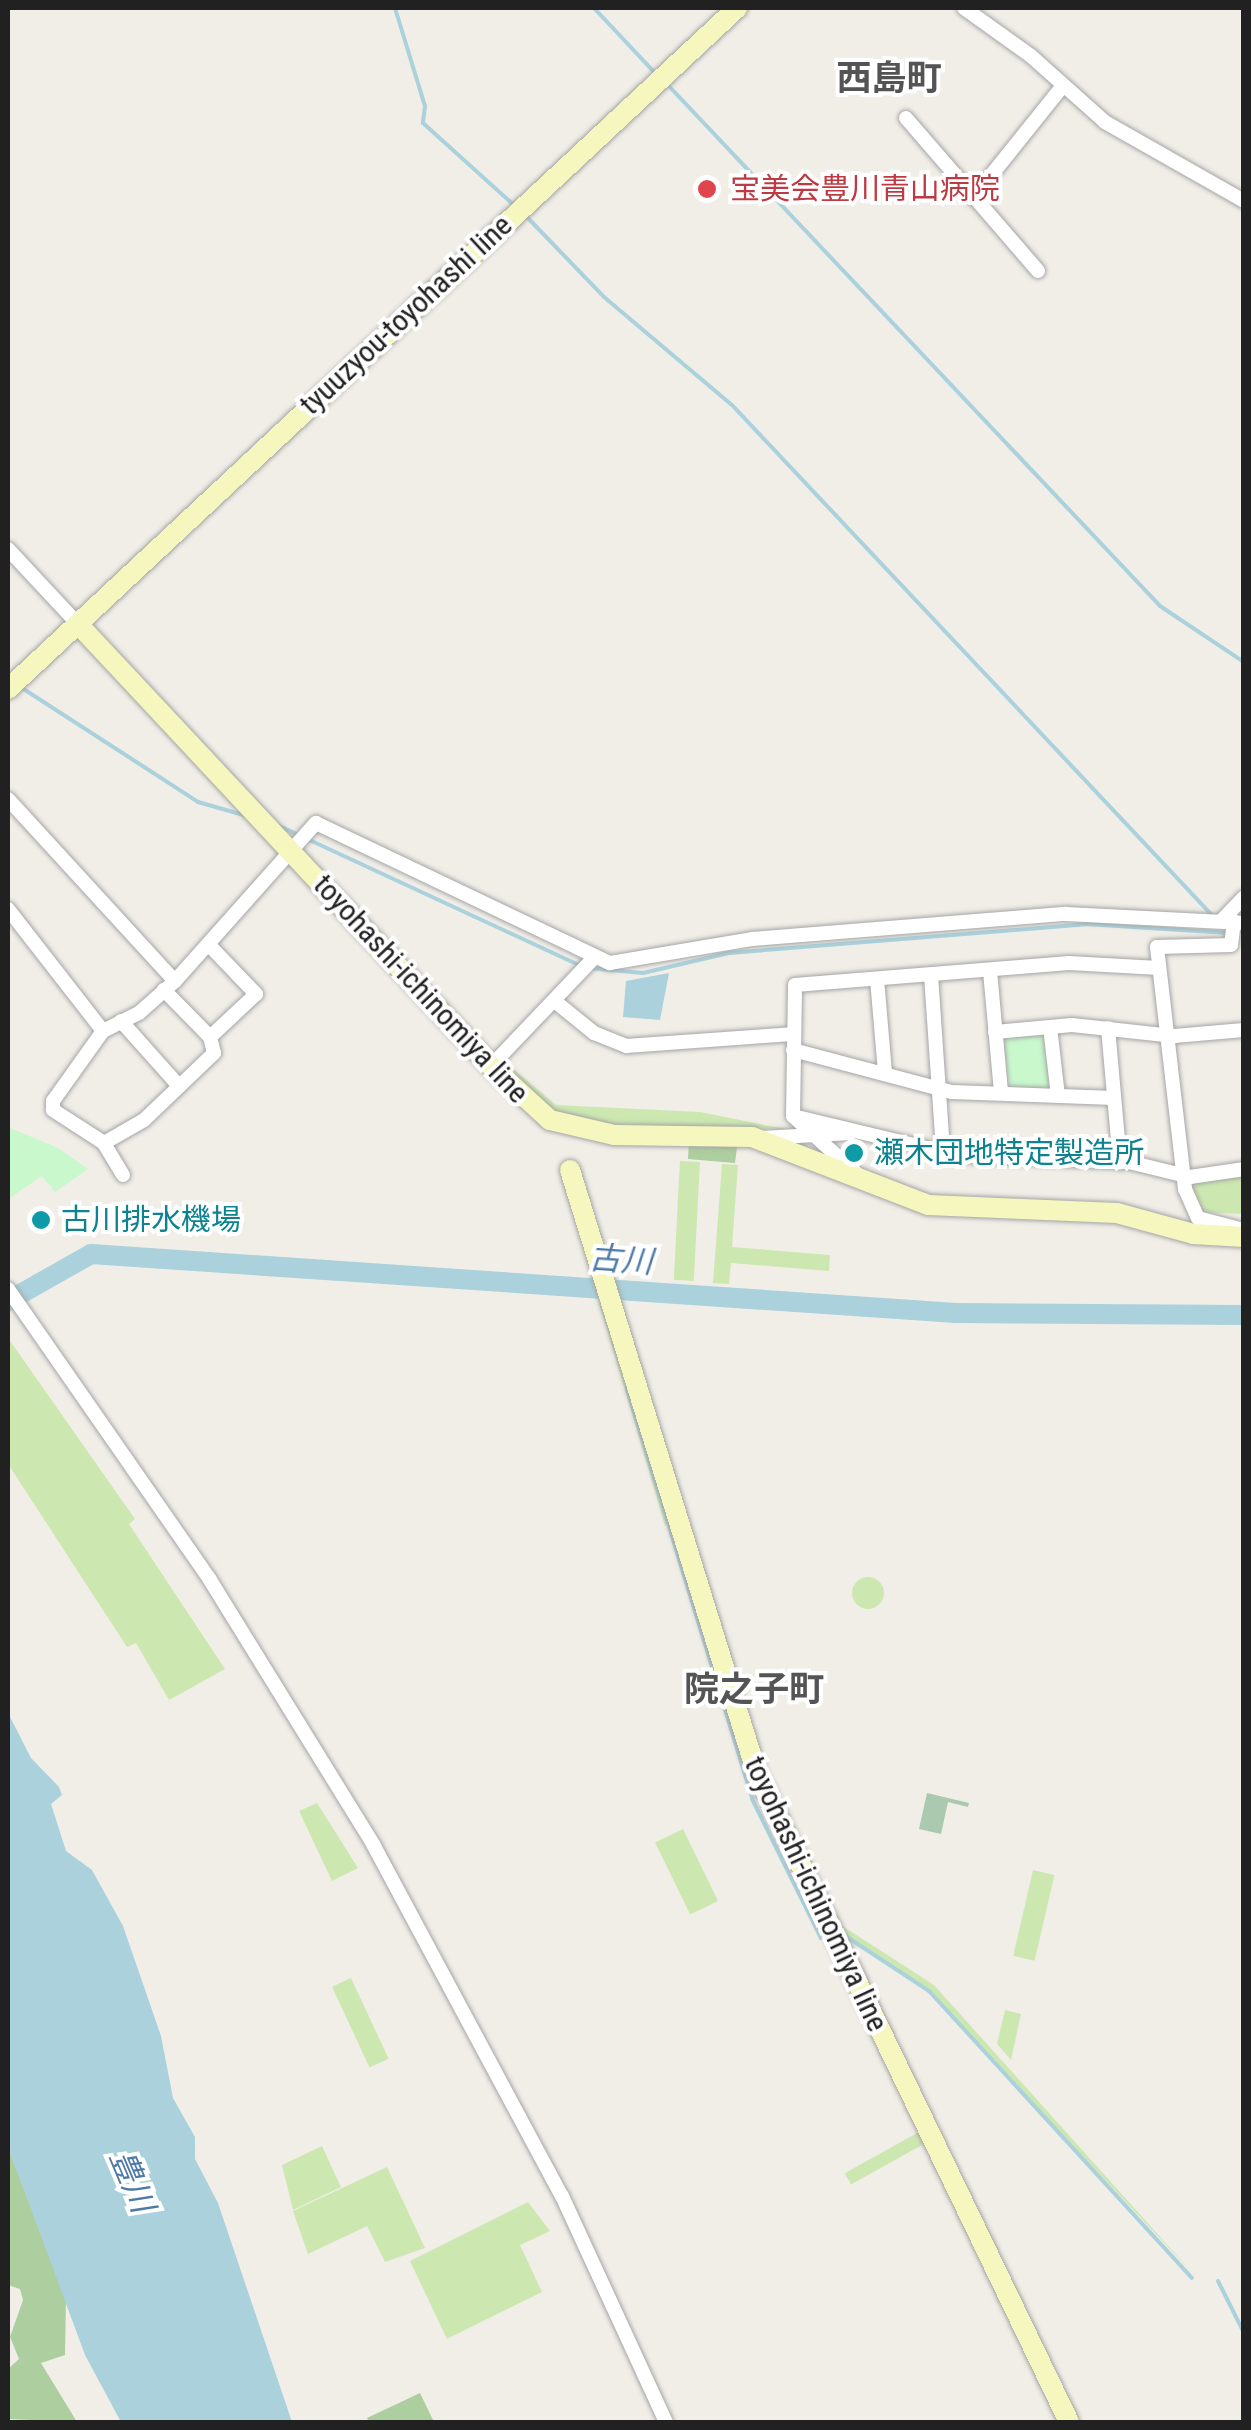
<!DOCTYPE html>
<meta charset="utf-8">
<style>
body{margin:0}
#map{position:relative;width:1251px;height:2430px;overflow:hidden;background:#f1eee8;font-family:"Roboto Condensed","Noto Sans JP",sans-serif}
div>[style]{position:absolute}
.grass>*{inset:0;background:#cce8b0;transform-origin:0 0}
.round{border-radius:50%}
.forest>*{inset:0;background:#adce9e}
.cemetery>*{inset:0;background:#aac9ae}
.park>*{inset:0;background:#c8f8cc}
.water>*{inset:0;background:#aad1dc}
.stream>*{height:4px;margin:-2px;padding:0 2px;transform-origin:2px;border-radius:2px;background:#aad1dc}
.river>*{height:20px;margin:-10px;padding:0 10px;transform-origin:10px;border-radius:10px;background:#aad1dc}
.roads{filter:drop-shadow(0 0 2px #a5a5a5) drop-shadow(0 0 2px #a5a5a5)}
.street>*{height:14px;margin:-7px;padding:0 7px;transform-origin:7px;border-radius:7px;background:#fff}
.secondary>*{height:20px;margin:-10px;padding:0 10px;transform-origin:10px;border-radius:10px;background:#f5f7bf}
.dots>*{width:28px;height:28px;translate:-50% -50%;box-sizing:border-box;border:5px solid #fff;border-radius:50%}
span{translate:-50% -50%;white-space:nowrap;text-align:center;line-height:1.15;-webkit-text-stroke:8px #fff;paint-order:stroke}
.health-label{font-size:30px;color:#be3a42}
.left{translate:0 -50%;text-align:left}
.street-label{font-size:30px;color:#212121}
.culture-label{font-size:30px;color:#0d838f}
.water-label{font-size:32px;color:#4d7aa6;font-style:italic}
.quarter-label{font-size:35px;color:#545454;font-weight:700}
.frame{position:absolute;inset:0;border:10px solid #212121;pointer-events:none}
</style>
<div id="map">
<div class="grass">
<i style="clip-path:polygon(504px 1061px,556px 1105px,700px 1112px,785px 1129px,601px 1125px,555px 1117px)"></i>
<i style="left:680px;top:1161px;width:20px;height:119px;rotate:3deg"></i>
<i style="clip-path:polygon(722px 1164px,738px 1165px,732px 1247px,830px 1255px,829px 1271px,731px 1263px,729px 1284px,713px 1283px)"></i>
<i style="clip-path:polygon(1243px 1173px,1243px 1214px,1199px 1212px,1192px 1182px)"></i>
<i style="clip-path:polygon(599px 1303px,604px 1303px,670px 1520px,665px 1526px)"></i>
<i style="clip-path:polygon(8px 1338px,135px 1519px,129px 1524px,225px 1669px,169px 1700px,136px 1643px,127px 1647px,8px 1464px)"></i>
<i class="round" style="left:852px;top:1577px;width:32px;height:32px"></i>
<i style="clip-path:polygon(317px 1803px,358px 1868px,332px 1881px,299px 1811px)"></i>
<i style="left:683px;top:1829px;width:80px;height:31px;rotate:64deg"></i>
<i style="left:1033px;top:1870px;width:22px;height:88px;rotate:13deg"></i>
<i style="clip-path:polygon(830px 1918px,934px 1985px,1197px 2278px,929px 1991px,846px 1937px)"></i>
<i style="left:351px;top:1978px;width:89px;height:21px;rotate:65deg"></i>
<i style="clip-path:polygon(1005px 2010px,1021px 2014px,1011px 2060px,997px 2044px)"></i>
<i style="left:919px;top:2132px;width:13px;height:85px;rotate:61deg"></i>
<i style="clip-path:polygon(322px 2146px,341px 2187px,293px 2210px,282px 2165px)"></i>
<i style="clip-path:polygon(387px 2167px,425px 2248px,385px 2262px,367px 2226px,308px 2254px,293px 2211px)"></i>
<i style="clip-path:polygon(528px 2202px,550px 2231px,520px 2245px,542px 2292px,447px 2339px,410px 2261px)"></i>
</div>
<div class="forest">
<i style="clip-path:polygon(689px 1139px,738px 1139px,735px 1163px,688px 1159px)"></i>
<i style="clip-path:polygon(8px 2147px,66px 2298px,65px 2355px,41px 2363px,77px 2422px,8px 2419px,8px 2369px,19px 2359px,10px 2337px,23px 2300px,20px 2289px,8px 2285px)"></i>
<i style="clip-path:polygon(420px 2393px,434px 2422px,369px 2422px,367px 2418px)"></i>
</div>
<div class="cemetery">
<i style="clip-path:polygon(927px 1793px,969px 1803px,968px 1807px,948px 1802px,941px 1834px,919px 1829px)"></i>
</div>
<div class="park">
<i style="clip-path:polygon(1041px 1033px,1048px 1039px,1053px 1084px,1046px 1091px,1011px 1089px,1001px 1043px,1006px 1036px)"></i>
<i style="clip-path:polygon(8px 1127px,58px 1148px,88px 1169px,55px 1192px,42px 1176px,8px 1199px)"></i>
</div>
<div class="water">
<i style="clip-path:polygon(669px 973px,660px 1020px,623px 1017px,626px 981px)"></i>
<i style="clip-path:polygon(8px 1713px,31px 1758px,59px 1787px,62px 1795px,51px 1804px,66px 1851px,92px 1870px,123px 1926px,161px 2036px,173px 2098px,195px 2137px,195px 2159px,218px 2203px,292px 2422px,121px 2422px,85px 2355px,8px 2147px)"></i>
</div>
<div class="stream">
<i style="left:395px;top:8px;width:102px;rotate:73deg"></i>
<i style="left:425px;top:106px;width:17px;rotate:97deg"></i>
<i style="left:423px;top:123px;width:125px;rotate:42.1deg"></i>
<i style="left:594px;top:8px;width:89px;rotate:46.8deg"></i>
<i style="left:666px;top:83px;width:719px;rotate:46.63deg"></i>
<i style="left:1160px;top:606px;width:101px;rotate:33.7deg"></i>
<i style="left:526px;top:216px;width:112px;rotate:46.1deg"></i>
<i style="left:604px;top:297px;width:167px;rotate:40.2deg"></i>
<i style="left:732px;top:405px;width:700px;rotate:46.74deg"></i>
<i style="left:22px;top:688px;width:210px;rotate:32.9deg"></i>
<i style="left:198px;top:802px;width:51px;rotate:15.9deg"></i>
<i style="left:275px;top:824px;width:335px;rotate:24.9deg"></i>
<i style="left:588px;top:968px;width:55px;rotate:5.2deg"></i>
<i style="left:643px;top:973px;width:88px;rotate:-13.1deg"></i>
<i style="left:729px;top:953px;width:358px;rotate:-4.6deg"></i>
<i style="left:1086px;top:924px;width:143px;rotate:3.6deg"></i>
<i style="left:627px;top:1389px;width:429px;rotate:73deg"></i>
<i style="left:752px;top:1799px;width:155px;rotate:63.6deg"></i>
<i style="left:821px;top:1938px;width:6px;rotate:-18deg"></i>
<i style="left:844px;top:1935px;width:102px;rotate:33.4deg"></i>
<i style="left:929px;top:1991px;width:389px;rotate:47.5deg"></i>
<i style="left:1218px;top:2281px;width:58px;rotate:63.4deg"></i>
</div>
<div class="river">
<i style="left:8px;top:1301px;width:95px;rotate:-29.5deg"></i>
<i style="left:91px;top:1254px;width:867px;rotate:3.9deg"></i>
<i style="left:956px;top:1313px;width:288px;rotate:0.4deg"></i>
</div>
<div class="roads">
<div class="street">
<i style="left:964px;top:8px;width:82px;rotate:35.6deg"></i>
<i style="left:1031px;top:56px;width:99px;rotate:41.7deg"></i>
<i style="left:1105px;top:122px;width:160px;rotate:29.6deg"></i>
<i style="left:906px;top:118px;width:202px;rotate:49.2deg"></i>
<i style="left:973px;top:198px;width:142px;rotate:-51.3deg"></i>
<i style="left:8px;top:549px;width:103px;rotate:47deg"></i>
<i style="left:8px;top:799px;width:247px;rotate:47.5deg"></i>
<i style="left:8px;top:909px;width:155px;rotate:52.1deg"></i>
<i style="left:1223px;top:919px;width:30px;rotate:-46deg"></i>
<i style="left:1234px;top:921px;width:24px;rotate:97deg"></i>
<i style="left:1231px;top:945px;width:74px;rotate:178.5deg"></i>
<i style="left:1157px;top:947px;width:244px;rotate:83.4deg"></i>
<i style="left:1185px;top:1189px;width:32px;rotate:66deg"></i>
<i style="left:1198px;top:1218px;width:47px;rotate:14.9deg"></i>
<i style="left:209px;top:945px;width:68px;rotate:46.2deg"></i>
<i style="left:256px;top:994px;width:63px;rotate:136.9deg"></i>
<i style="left:990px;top:971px;width:122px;rotate:84.8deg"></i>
<i style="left:931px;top:975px;width:178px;rotate:86.1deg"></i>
<i style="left:877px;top:979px;width:94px;rotate:85.1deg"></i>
<i style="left:557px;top:1003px;width:48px;rotate:39deg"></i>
<i style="left:594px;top:1033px;width:35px;rotate:22deg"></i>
<i style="left:626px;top:1046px;width:166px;rotate:-4.1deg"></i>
<i style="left:121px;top:1021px;width:87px;rotate:48.3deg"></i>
<i style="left:1050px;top:1027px;width:69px;rotate:83.4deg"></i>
<i style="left:1108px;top:1028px;width:135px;rotate:84.9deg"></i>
<i style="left:995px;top:1032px;width:77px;rotate:-5.2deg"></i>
<i style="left:1072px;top:1025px;width:103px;rotate:6.2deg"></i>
<i style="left:1174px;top:1036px;width:70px;rotate:-4.9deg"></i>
<i style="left:793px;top:1050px;width:164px;rotate:14.8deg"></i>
<i style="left:952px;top:1092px;width:162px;rotate:2.1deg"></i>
<i style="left:491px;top:1066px;width:148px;rotate:-46.4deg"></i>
<i style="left:793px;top:1116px;width:167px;rotate:13.5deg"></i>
<i style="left:955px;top:1155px;width:174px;rotate:2.3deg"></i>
<i style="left:1129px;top:1162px;width:63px;rotate:13.8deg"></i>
<i style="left:1190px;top:1177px;width:55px;rotate:-8.4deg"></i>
<i style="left:762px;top:1138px;width:89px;rotate:-3.2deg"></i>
<i style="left:104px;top:1143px;width:46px;rotate:-29.9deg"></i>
<i style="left:144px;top:1120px;width:97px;rotate:-43.7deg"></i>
<i style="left:214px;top:1053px;width:16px;rotate:-104deg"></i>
<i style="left:210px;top:1037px;width:66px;rotate:-134.4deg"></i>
<i style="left:857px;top:1174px;width:86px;rotate:-137.8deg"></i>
<i style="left:793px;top:1116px;width:131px;rotate:-89.1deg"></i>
<i style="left:795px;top:985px;width:275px;rotate:-4.6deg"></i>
<i style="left:1069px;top:963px;width:90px;rotate:3.2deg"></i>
<i style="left:123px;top:1175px;width:37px;rotate:-121deg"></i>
<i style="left:104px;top:1143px;width:61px;rotate:-147.1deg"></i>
<i style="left:53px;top:1110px;width:9px;rotate:-90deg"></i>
<i style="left:53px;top:1101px;width:86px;rotate:-54.5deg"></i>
<i style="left:103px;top:1031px;width:40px;rotate:-26.6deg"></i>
<i style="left:139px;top:1013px;width:48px;rotate:-41.6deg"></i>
<i style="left:175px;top:981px;width:212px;rotate:-48.3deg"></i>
<i style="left:316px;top:823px;width:326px;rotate:25.5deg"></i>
<i style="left:610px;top:963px;width:144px;rotate:-9.6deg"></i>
<i style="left:752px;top:939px;width:315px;rotate:-4.6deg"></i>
<i style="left:1066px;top:914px;width:178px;rotate:2.9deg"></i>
<i style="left:8px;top:1289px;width:354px;rotate:55.2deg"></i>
<i style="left:210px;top:1580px;width:312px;rotate:58.3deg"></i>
<i style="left:374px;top:1846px;width:397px;rotate:61.8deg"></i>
<i style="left:562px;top:2196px;width:249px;rotate:65.3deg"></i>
</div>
<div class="secondary">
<i style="left:78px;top:624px;width:605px;rotate:46.94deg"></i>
<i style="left:491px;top:1066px;width:80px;rotate:42.5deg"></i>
<i style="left:550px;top:1120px;width:66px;rotate:13.2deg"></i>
<i style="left:614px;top:1135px;width:138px;rotate:0.8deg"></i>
<i style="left:752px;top:1137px;width:189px;rotate:21.1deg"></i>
<i style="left:928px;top:1205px;width:189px;rotate:2.4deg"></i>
<i style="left:1117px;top:1213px;width:79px;rotate:15.4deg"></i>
<i style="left:1193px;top:1234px;width:51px;rotate:3.4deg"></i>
<i style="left:8px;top:689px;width:998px;rotate:-43.05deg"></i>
<i style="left:570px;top:1170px;width:632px;rotate:72.8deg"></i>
<i style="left:757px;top:1774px;width:719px;rotate:64.29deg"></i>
</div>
</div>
<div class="dots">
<i style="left:707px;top:189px;background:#e0444e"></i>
<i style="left:854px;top:1153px;background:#0f9aa8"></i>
<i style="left:41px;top:1220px;background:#0f9aa8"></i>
</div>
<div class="health-label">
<span class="left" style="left:730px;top:189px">宝美会豊川青山病院</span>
</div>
<div class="street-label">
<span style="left:406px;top:315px;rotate:-43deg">tyuuzyou-toyohashi line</span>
<span style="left:421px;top:989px;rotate:47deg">toyohashi-ichinomiya line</span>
<span style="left:816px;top:1894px;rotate:65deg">toyohashi-ichinomiya line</span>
</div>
<div class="culture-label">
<span class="left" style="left:874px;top:1153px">瀬木団地特定製造所</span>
<span class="left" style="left:61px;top:1220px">古川排水機場</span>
</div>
<div class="water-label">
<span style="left:621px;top:1260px;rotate:4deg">古川</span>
<span style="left:132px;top:2181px;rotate:67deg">豊川</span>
</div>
<div class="quarter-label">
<span style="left:889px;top:79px">西島町</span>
<span style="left:754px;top:1690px">院之子町</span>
</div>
<div class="frame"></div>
</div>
